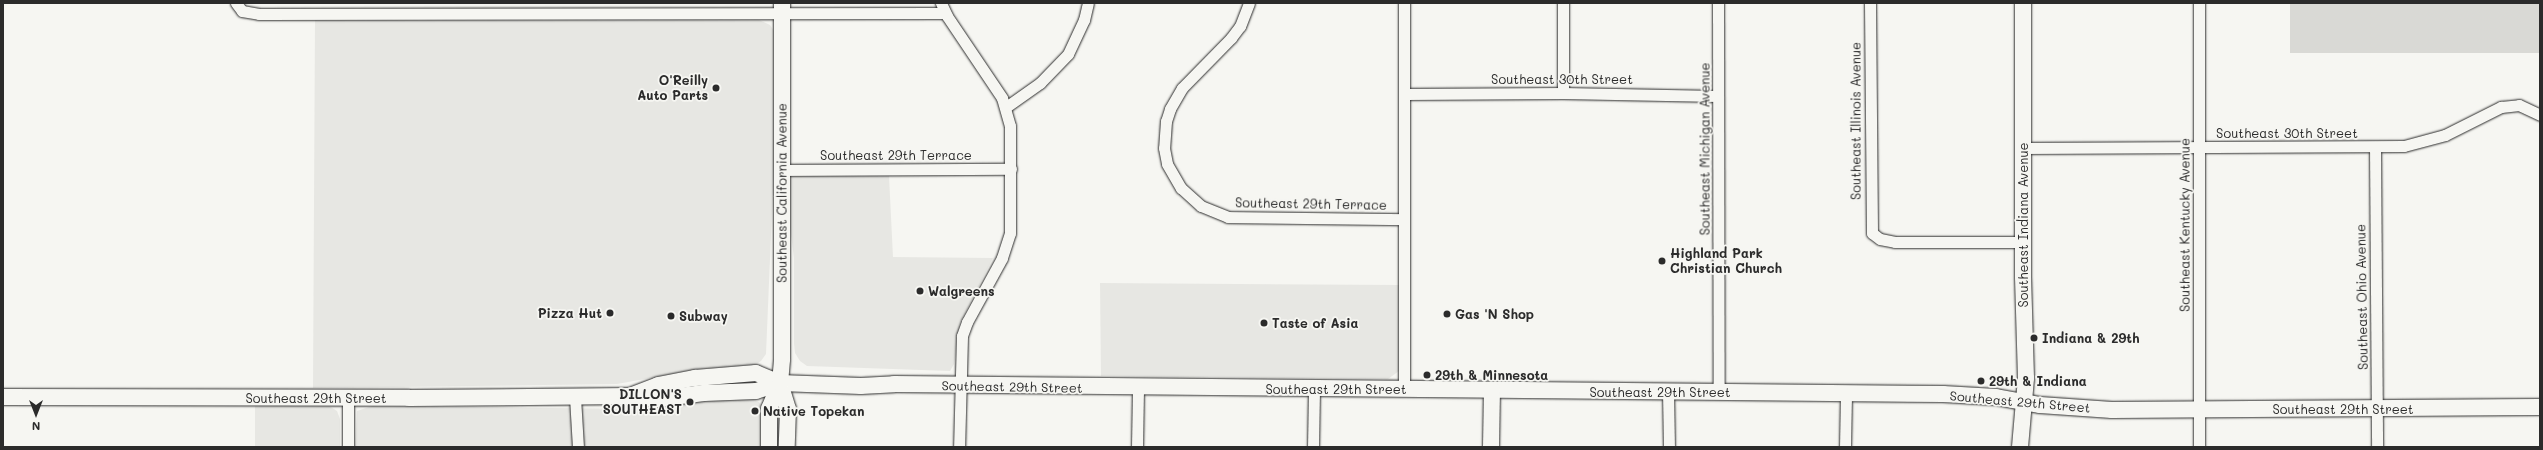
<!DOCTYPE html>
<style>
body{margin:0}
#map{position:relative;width:2543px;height:450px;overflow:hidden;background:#f6f6f2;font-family:Mali,sans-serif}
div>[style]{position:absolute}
.built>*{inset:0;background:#e7e7e3}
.green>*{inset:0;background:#d9d9d5;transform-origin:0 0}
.roads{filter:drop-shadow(0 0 1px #2b2b2b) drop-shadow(0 0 1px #2b2b2b)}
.street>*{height:11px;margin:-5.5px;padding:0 5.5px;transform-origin:5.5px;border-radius:5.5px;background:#f6f6f2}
.secondary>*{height:16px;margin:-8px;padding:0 8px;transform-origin:8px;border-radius:8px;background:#f6f6f2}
.dots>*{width:11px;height:11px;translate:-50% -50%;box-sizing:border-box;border:2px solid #f6f6f2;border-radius:50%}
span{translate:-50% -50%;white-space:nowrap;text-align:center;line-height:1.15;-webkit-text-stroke:3.5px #f6f6f2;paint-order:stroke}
.street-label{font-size:13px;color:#2b2b2b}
.poi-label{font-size:13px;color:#2b2b2b;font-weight:700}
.right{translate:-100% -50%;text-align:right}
.left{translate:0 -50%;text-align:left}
.frame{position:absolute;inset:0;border:4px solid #2b2b2b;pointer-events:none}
.north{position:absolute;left:16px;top:394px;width:40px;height:40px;-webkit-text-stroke:3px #f6f6f2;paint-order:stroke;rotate:180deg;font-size:11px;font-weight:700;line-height:16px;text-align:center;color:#2b2b2b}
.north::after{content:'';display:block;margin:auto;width:14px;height:18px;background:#2b2b2b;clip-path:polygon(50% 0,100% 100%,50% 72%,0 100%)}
</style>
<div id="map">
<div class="built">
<i style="clip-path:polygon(315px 20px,759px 20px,770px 25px,774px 31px,775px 140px,766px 354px,761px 361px,753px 366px,700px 369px,617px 384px,313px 388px)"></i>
<i style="clip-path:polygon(794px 174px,889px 176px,893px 257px,993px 258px,960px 323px,954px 364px,950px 371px,807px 366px,800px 361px,795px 353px,794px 344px,794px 258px,790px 227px,790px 178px)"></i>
<i style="clip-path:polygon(1100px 283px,1400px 285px,1399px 371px,1388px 379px,1101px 376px)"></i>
<i style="clip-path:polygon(716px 397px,753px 399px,759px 402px,762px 407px,764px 447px,355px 447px,357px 411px,372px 406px,636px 409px)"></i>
<i style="clip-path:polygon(255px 406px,329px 406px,337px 411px,340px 419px,340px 447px,255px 447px)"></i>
</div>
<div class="green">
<i style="left:2290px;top:3px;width:250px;height:50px"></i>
</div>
<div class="roads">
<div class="street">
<i style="left:236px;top:3px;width:10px;rotate:53deg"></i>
<i style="left:242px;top:11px;width:17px;rotate:10deg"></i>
<i style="left:259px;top:14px;width:686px;rotate:-0.08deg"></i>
<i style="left:941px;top:3px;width:14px;rotate:65deg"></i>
<i style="left:947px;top:16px;width:99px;rotate:56.1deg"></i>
<i style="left:1002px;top:98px;width:29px;rotate:74deg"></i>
<i style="left:1010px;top:126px;width:107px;rotate:90deg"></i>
<i style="left:1010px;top:233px;width:26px;rotate:108deg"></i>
<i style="left:1002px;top:258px;width:73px;rotate:118.7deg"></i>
<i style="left:967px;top:322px;width:15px;rotate:110deg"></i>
<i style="left:962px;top:336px;width:111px;rotate:91.5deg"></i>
<i style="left:1249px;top:3px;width:25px;rotate:111deg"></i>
<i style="left:1240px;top:26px;width:15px;rotate:127deg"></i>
<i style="left:1231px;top:38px;width:70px;rotate:134.4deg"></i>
<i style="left:1182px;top:88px;width:24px;rotate:120deg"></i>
<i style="left:1170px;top:109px;width:13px;rotate:108deg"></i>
<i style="left:1166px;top:121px;width:27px;rotate:94deg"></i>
<i style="left:1164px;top:148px;width:16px;rotate:79deg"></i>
<i style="left:1167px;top:164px;width:28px;rotate:60deg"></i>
<i style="left:1181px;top:188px;width:27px;rotate:42deg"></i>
<i style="left:1201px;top:206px;width:29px;rotate:22deg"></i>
<i style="left:1228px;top:217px;width:176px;rotate:0.7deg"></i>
<i style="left:1563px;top:3px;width:90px;rotate:90deg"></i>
<i style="left:1718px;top:3px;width:389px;rotate:89.9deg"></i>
<i style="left:1870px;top:3px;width:230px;rotate:89.5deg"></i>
<i style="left:1872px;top:233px;width:10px;rotate:37deg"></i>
<i style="left:1880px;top:239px;width:15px;rotate:11deg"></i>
<i style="left:1895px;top:242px;width:129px"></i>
<i style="left:2199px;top:3px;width:444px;rotate:90deg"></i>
<i style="left:1405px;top:94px;width:158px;rotate:-0.4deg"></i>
<i style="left:1563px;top:93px;width:155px;rotate:1.1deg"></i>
<i style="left:1006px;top:107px;width:42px;rotate:-35.2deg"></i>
<i style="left:1040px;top:83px;width:40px;rotate:-46deg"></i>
<i style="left:1068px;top:54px;width:38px;rotate:-65deg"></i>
<i style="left:1084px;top:20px;width:17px;rotate:-77deg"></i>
<i style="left:2375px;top:147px;width:300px;rotate:89.6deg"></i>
<i style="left:2023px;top:148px;width:381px;rotate:-0.3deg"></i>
<i style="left:2404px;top:146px;width:42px;rotate:-15deg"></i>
<i style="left:2445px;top:135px;width:63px;rotate:-26.6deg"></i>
<i style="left:2501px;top:107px;width:18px;rotate:-6deg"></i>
<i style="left:2519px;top:105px;width:23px;rotate:25deg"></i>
<i style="left:782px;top:170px;width:229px;rotate:-0.3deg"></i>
<i style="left:1404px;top:390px;width:387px;rotate:-90deg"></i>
<i style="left:1668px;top:391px;width:56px;rotate:89deg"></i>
<i style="left:575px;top:397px;width:50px;rotate:86.6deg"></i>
<i style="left:348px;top:447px;width:49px;rotate:-90deg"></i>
<i style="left:1137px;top:447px;width:59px;rotate:-89deg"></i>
<i style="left:1313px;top:447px;width:58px;rotate:-89deg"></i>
<i style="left:1845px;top:447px;width:54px;rotate:-88.9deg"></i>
</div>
<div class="secondary">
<i style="left:780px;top:383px;width:27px;rotate:73deg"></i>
<i style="left:788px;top:409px;width:38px;rotate:92deg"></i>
<i style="left:630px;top:396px;width:30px;rotate:-21deg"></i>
<i style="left:658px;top:385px;width:38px;rotate:-11deg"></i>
<i style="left:695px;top:378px;width:61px;rotate:-4.7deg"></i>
<i style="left:756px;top:373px;width:26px;rotate:23deg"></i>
<i style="left:780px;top:383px;width:81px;rotate:2.1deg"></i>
<i style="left:861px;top:386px;width:33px;rotate:-3deg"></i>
<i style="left:894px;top:384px;width:1049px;rotate:0.55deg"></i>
<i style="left:1943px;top:394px;width:53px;rotate:3.2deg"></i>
<i style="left:1996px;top:397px;width:45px;rotate:10.3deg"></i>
<i style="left:2040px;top:405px;width:72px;rotate:4deg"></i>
<i style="left:2112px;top:410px;width:428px;rotate:-0.4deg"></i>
<i style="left:3px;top:397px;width:406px;rotate:0.1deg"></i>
<i style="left:409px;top:398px;width:221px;rotate:-0.5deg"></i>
<i style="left:630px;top:396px;width:27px;rotate:6deg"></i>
<i style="left:657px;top:399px;width:47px;rotate:-7.3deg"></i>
<i style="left:704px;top:393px;width:52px;rotate:-2.2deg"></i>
<i style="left:756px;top:391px;width:25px;rotate:-18deg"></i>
<i style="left:769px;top:447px;width:38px;rotate:-90deg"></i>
<i style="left:769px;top:409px;width:28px;rotate:-67deg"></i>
<i style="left:780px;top:383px;width:24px;rotate:-85deg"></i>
<i style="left:782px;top:359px;width:356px;rotate:-90deg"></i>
<i style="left:1491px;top:447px;width:57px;rotate:-89deg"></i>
<i style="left:2020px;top:447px;width:69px;rotate:-85deg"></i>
<i style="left:2026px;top:378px;width:101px;rotate:-91.7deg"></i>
<i style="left:2023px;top:277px;width:274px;rotate:-90deg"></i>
</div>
</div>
<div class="dots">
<i style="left:716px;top:88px;background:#2b2b2b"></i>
<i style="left:1662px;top:261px;background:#2b2b2b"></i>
<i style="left:920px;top:291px;background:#2b2b2b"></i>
<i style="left:610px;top:313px;background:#2b2b2b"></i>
<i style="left:1447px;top:314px;background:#2b2b2b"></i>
<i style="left:671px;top:316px;background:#2b2b2b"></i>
<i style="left:1264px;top:323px;background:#2b2b2b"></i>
<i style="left:2034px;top:338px;background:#2b2b2b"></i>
<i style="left:1427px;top:375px;background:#2b2b2b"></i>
<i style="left:1981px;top:381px;background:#2b2b2b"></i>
<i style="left:690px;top:402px;background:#2b2b2b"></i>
<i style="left:755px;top:411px;background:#2b2b2b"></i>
</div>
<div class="street-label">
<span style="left:1562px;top:79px">Southeast 30th Street</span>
<span style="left:1856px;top:121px;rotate:-90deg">Southeast Illinois Avenue</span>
<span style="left:2287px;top:133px">Southeast 30th Street</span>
<span style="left:1705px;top:149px;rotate:-90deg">Southeast Michigan Avenue</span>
<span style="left:896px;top:155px">Southeast 29th Terrace</span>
<span style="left:782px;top:193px;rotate:-90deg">Southeast California Avenue</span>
<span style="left:1311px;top:204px;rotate:1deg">Southeast 29th Terrace</span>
<span style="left:2023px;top:225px;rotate:-90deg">Southeast Indiana Avenue</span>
<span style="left:2185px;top:225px;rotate:-90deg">Southeast Kentucky Avenue</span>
<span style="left:2362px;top:297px;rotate:-91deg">Southeast Ohio Avenue</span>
<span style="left:1012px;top:387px;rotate:1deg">Southeast 29th Street</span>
<span style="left:1336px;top:389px">Southeast 29th Street</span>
<span style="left:1660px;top:392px">Southeast 29th Street</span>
<span style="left:316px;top:398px">Southeast 29th Street</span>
<span style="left:2020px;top:402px;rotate:5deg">Southeast 29th Street</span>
<span style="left:2343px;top:409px">Southeast 29th Street</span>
</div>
<div class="poi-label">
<span class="right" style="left:708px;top:88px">O'Reilly<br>Auto Parts</span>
<span class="left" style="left:1670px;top:261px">Highland Park<br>Christian Church</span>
<span class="left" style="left:928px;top:291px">Walgreens</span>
<span class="right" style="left:602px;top:313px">Pizza Hut</span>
<span class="left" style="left:1455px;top:314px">Gas 'N Shop</span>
<span class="left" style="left:679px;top:316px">Subway</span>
<span class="left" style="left:1272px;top:323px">Taste of Asia</span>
<span class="left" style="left:2042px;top:338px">Indiana &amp; 29th</span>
<span class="left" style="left:1435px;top:375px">29th &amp; Minnesota</span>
<span class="left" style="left:1989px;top:381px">29th &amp; Indiana</span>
<span class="right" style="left:682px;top:402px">DILLON'S<br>SOUTHEAST</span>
<span class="left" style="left:763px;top:411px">Native Topekan</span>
</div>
<div class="frame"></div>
<div class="north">N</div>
</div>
